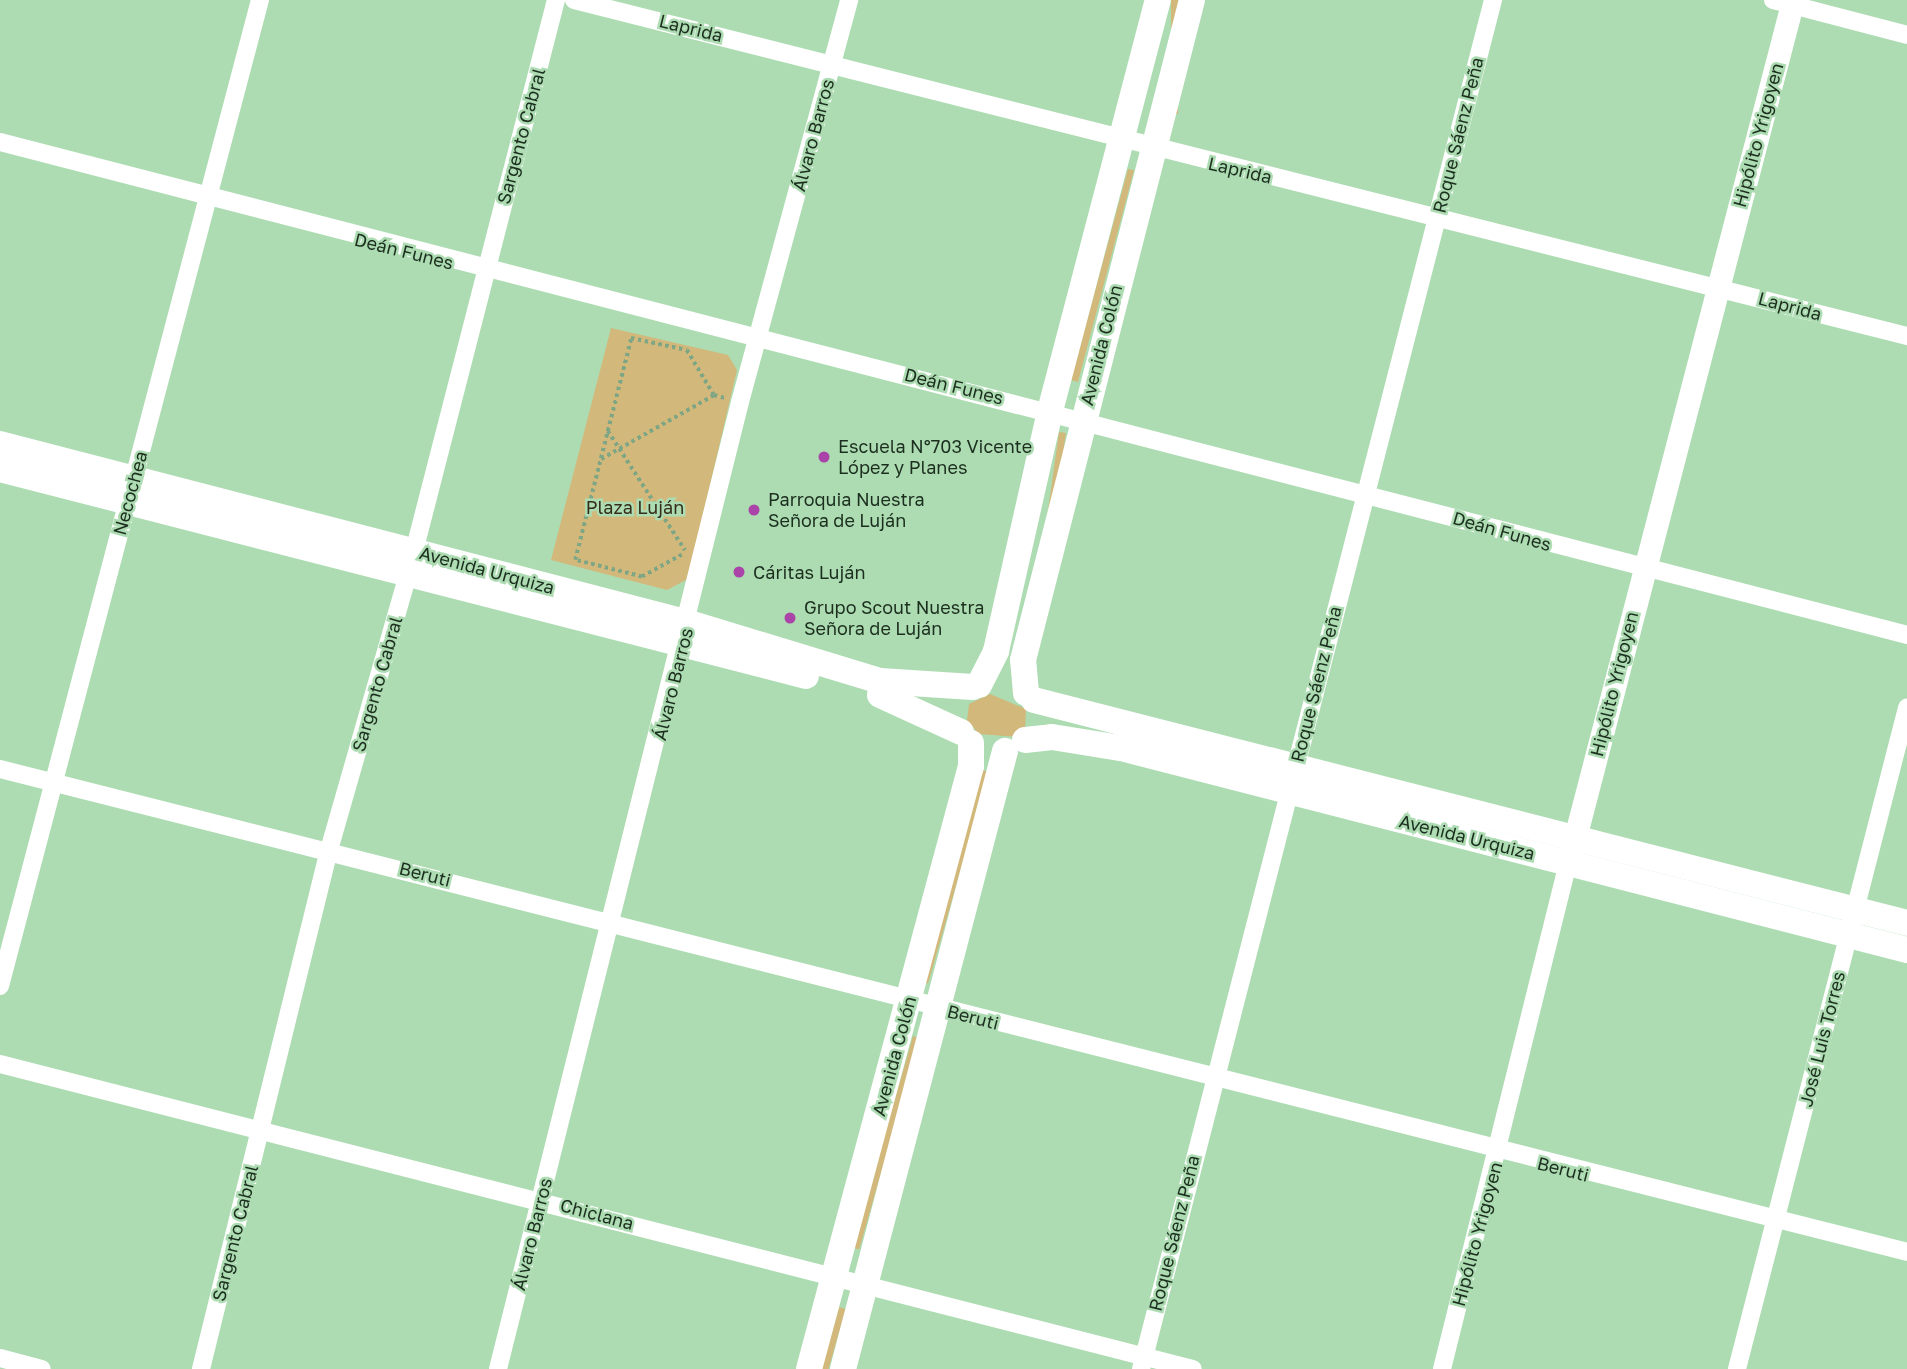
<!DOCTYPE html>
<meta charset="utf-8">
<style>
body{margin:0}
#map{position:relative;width:1907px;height:1369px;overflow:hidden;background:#addcb2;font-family:"Golos Text",sans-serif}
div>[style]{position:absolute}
.green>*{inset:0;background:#d2b87b;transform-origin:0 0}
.path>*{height:3.5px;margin-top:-1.75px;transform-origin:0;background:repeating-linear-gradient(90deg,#7fa684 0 3.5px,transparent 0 7px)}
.minor>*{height:18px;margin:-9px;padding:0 9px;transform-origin:9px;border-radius:9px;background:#fff}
.tertiary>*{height:23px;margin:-11.5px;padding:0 11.5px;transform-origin:11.5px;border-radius:11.5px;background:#fff}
.secondary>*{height:26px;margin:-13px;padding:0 13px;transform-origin:13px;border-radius:13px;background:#fff}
.dots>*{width:19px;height:19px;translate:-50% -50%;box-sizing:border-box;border:4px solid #addcb2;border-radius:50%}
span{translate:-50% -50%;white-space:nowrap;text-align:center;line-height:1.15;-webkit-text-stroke:5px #addcb2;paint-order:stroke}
.street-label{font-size:18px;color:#1c2f1f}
.poi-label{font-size:18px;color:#1c2f1f}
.left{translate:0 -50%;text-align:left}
.park-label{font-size:18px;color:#352d1b}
</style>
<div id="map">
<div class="green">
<i style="left:1171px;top:0;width:7px;height:114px"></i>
<i style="clip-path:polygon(1128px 169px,1134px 170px,1078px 382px,1071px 380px)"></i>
<i style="clip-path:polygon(611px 328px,728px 355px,737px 370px,688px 579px,667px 590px,551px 560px)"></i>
<i style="left:1059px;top:432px;width:7px;height:218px;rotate:8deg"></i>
<i style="clip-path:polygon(990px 694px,1026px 709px,1025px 732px,1018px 737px,979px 734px,967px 720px,969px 704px)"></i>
<i style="left:982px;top:770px;width:7px;height:220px;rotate:16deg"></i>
<i style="left:913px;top:1036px;width:7px;height:220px;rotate:16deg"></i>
<i style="left:839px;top:1307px;width:7px;height:64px;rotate:16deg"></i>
</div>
<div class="path">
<i style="left:608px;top:431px;width:142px;rotate:57.1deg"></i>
<i style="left:601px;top:459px;width:130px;rotate:-29.5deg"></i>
<i style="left:714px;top:395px;width:11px;rotate:15deg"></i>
<i style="left:682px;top:555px;width:46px;rotate:151.2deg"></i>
<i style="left:642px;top:577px;width:69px;rotate:-165.8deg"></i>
<i style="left:575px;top:560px;width:229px;rotate:-75.8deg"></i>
<i style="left:631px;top:338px;width:57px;rotate:12.1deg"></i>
<i style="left:687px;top:350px;width:52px;rotate:59deg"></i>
</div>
<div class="minor">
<i style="left:574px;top:0;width:1375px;rotate:14.15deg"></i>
<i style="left:1773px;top:0;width:138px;rotate:14.6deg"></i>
<i style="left:0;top:142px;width:1970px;rotate:14.49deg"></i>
<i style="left:0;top:769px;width:1967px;rotate:14.21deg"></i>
<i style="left:0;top:986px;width:1020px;rotate:-75.23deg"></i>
<i style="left:0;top:1064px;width:1231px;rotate:14.34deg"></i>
<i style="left:0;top:1358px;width:43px;rotate:14.7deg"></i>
<i style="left:201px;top:1369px;width:535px;rotate:-76.15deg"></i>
<i style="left:329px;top:850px;width:286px;rotate:-74deg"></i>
<i style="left:408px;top:575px;width:594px;rotate:-75.57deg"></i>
<i style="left:498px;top:1369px;width:997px;rotate:-75.95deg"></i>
<i style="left:740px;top:402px;width:417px;rotate:-74.8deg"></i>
<i style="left:1141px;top:1369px;width:1414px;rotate:-75.58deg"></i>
<i style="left:1442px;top:1369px;width:521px;rotate:-76.02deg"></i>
<i style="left:1737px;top:1369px;width:683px;rotate:-75.58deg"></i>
</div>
<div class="tertiary">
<i style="left:1571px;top:853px;width:881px;rotate:-75.41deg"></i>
</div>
<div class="secondary">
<i style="left:0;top:444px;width:712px;rotate:14.56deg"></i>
<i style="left:689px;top:623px;width:200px;rotate:16.9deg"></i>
<i style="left:880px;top:681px;width:93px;rotate:3.7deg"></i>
<i style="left:0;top:469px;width:832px;rotate:14.4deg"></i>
<i style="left:979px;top:685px;width:38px;rotate:-63deg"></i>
<i style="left:996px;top:651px;width:246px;rotate:-77.3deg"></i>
<i style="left:1050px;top:411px;width:425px;rotate:-75.3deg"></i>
<i style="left:1026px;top:693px;width:33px;rotate:-95deg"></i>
<i style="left:1023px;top:660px;width:681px;rotate:-75.64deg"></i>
<i style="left:880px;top:695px;width:89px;rotate:24.6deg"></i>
<i style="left:1034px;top:700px;width:901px;rotate:14.33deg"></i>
<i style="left:1025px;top:740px;width:27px;rotate:-6deg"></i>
<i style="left:1052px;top:737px;width:70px;rotate:9.1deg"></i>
<i style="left:1121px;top:748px;width:812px;rotate:14.41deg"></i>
<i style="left:809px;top:1369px;width:624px;rotate:-74.96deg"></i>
<i style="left:971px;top:766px;width:23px;rotate:-90deg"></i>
<i style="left:843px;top:1369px;width:639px;rotate:-75.31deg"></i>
</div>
<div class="dots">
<i style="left:824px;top:457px;background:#aa44a9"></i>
<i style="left:754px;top:510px;background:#aa44a9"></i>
<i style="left:739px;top:572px;background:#aa44a9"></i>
<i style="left:790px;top:618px;background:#aa44a9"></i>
</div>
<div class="street-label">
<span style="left:691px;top:28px;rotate:14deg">Laprida</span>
<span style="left:813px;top:135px;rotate:-75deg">Álvaro Barros</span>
<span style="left:1458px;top:135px;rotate:-76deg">Roque Sáenz Peña</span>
<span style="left:1758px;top:135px;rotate:-75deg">Hipólito Yrigoyen</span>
<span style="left:521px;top:136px;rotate:-75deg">Sargento Cabral</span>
<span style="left:1240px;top:170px;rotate:13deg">Laprida</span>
<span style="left:404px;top:251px;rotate:14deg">Deán Funes</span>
<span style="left:1790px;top:306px;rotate:15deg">Laprida</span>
<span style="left:1101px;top:345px;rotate:-76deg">Avenida Colón</span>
<span style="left:954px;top:386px;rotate:14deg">Deán Funes</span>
<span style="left:130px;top:493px;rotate:-75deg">Necochea</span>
<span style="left:1502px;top:531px;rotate:16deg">Deán Funes</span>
<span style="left:487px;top:570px;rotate:15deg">Avenida Urquiza</span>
<span style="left:377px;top:684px;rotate:-74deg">Sargento Cabral</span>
<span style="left:673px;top:684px;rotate:-76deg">Álvaro Barros</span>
<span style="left:1316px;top:684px;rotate:-76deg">Roque Sáenz Peña</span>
<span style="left:1614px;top:684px;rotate:-76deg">Hipólito Yrigoyen</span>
<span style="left:1467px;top:837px;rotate:14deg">Avenida Urquiza</span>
<span style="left:425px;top:874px;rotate:14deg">Beruti</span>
<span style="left:973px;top:1017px;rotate:14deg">Beruti</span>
<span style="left:1822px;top:1039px;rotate:-76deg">José Luis Torres</span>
<span style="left:894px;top:1056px;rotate:-75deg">Avenida Colón</span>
<span style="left:1563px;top:1169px;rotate:14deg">Beruti</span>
<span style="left:597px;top:1214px;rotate:15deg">Chiclana</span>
<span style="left:235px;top:1233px;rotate:-76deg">Sargento Cabral</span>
<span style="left:1174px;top:1233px;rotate:-76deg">Roque Sáenz Peña</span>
<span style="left:532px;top:1234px;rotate:-76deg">Álvaro Barros</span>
<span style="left:1477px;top:1234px;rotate:-75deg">Hipólito Yrigoyen</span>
</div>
<div class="poi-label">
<span class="left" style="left:838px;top:457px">Escuela N°703 Vicente<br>López y Planes</span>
<span class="left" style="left:768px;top:510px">Parroquia Nuestra<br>Señora de Luján</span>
<span class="left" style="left:753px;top:572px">Cáritas Luján</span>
<span class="left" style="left:804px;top:618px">Grupo Scout Nuestra<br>Señora de Luján</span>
</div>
<div class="park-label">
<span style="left:635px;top:507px">Plaza Luján</span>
</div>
</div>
